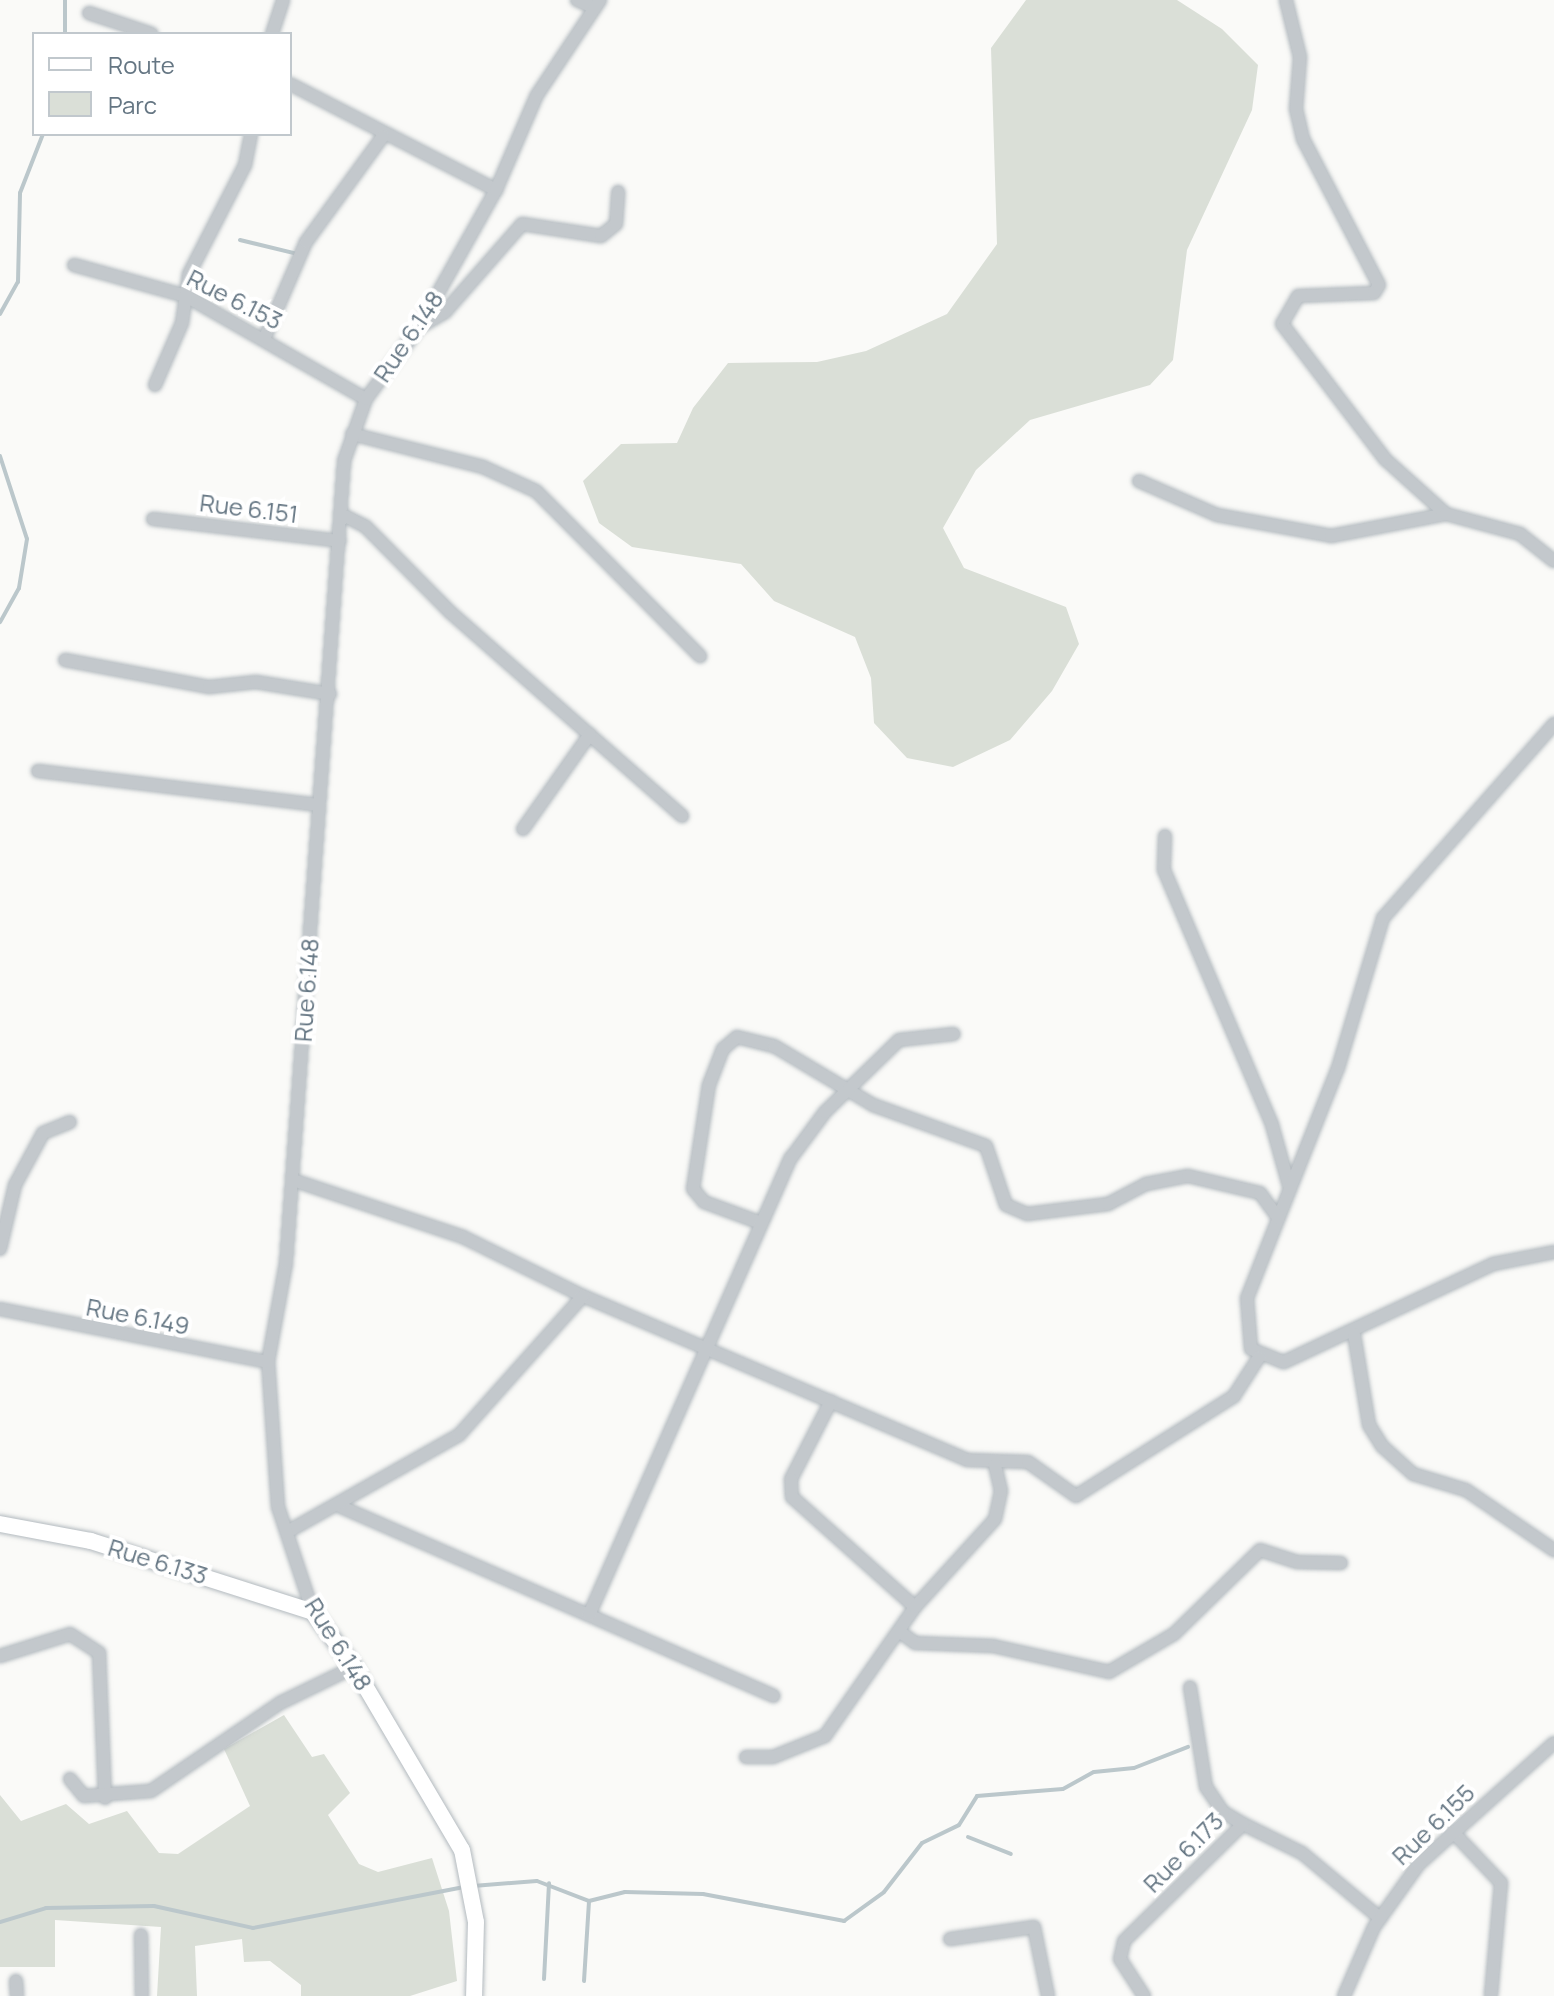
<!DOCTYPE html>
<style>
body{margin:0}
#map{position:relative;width:1554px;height:1996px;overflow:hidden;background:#fafaf8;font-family:Manrope,sans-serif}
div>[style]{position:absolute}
.green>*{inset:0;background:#dadfd7}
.stream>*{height:4px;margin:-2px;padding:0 2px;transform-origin:2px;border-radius:2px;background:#bbc7cb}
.roads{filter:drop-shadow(0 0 2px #b3babf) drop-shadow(0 0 2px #b3babf)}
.street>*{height:12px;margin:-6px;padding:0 6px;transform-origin:6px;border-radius:6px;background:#c3c8cc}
.secondary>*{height:16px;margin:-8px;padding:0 8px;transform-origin:8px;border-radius:8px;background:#fff}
span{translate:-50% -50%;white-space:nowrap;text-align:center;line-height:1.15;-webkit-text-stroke:8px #fff;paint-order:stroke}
.street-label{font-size:24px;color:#657683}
.legend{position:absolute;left:32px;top:32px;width:260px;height:104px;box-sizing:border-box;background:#fff;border:2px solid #c1c8cd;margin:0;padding:10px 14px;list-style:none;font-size:24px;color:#657683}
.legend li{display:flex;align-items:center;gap:16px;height:40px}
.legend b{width:40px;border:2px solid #c1c8cd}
</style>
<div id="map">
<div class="green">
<i style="clip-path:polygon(1026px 0,1177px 0,1222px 29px,1258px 65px,1252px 110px,1187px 250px,1173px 360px,1150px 385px,1030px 420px,976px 470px,943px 528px,964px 568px,1066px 607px,1079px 644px,1052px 691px,1010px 740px,953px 767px,907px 758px,874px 723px,871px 678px,855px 637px,774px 601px,741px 564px,632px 547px,599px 523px,583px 481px,621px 444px,677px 443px,693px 408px,728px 363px,817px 362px,866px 351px,947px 314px,997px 244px,991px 48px)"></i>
<i style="clip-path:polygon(284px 1715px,312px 1757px,324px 1754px,350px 1793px,328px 1815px,359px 1864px,378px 1872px,432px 1858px,449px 1911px,457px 1981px,410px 1996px,301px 1996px,301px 1985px,270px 1961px,244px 1962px,242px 1939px,195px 1946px,197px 1996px,157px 1996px,161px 1927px,55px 1920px,55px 1967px,0 1967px,0 1795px,21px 1821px,66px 1804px,89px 1824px,127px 1811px,159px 1853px,178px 1854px,250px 1806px,224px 1749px)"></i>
</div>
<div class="stream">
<i style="left:65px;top:34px;width:34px;rotate:-90deg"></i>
<i style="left:240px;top:240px;width:60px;rotate:13.6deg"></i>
<i style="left:0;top:314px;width:37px;rotate:-61deg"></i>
<i style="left:18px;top:282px;width:89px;rotate:-88.7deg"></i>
<i style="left:20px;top:193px;width:63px;rotate:-68.7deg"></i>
<i style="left:0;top:456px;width:87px;rotate:72deg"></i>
<i style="left:27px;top:539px;width:50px;rotate:99.3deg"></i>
<i style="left:19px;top:588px;width:39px;rotate:119deg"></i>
<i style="left:968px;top:1837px;width:46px;rotate:21.6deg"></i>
<i style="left:473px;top:1886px;width:64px;rotate:-4.5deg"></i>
<i style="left:537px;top:1881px;width:56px;rotate:21deg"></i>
<i style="left:589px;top:1901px;width:37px;rotate:-14deg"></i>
<i style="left:625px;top:1892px;width:78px;rotate:1.5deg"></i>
<i style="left:703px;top:1894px;width:144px;rotate:10.8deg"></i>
<i style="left:844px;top:1921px;width:49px;rotate:-35.9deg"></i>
<i style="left:884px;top:1892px;width:62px;rotate:-52.2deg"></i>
<i style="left:922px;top:1843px;width:41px;rotate:-25.9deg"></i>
<i style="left:959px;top:1825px;width:34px;rotate:-58deg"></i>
<i style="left:977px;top:1796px;width:86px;rotate:-4.7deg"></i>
<i style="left:1063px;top:1789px;width:35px;rotate:-29deg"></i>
<i style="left:1094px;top:1772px;width:40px;rotate:-5.7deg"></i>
<i style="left:1134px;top:1768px;width:58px;rotate:-21.3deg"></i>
<i style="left:0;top:1922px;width:48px;rotate:-16.9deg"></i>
<i style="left:46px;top:1908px;width:108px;rotate:-1.1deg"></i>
<i style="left:154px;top:1906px;width:101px;rotate:12.5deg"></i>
<i style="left:253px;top:1928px;width:215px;rotate:-11deg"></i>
<i style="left:544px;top:1979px;width:96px;rotate:-87deg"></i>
<i style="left:584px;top:1981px;width:80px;rotate:-86.4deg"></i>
</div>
<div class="roads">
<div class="street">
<i style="left:577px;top:0;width:17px;rotate:24deg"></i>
<i style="left:89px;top:13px;width:66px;rotate:18.4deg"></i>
<i style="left:272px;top:34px;width:36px;rotate:-72deg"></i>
<i style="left:290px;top:84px;width:232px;rotate:27.2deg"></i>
<i style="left:74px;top:265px;width:116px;rotate:15.5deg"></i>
<i style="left:186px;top:296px;width:207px;rotate:29.8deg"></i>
<i style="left:421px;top:326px;width:28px;rotate:-30deg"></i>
<i style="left:445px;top:312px;width:117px;rotate:-48.8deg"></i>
<i style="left:522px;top:224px;width:80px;rotate:8.6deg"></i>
<i style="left:601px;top:236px;width:19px;rotate:-39deg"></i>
<i style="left:616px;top:224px;width:32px;rotate:-86deg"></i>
<i style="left:265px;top:337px;width:103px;rotate:-66.7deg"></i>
<i style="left:306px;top:242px;width:131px;rotate:-54deg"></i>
<i style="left:155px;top:385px;width:68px;rotate:-66.5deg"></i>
<i style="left:182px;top:323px;width:49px;rotate:-81.9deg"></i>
<i style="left:189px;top:274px;width:123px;rotate:-62.8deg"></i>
<i style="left:245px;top:165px;width:32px;rotate:-79deg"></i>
<i style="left:352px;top:434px;width:135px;rotate:14.1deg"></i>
<i style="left:483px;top:467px;width:58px;rotate:24.4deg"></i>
<i style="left:536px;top:491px;width:233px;rotate:45.2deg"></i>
<i style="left:1139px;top:481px;width:85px;rotate:23.6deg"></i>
<i style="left:1217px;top:515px;width:116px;rotate:10.4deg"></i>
<i style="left:1331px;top:536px;width:117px;rotate:-10.8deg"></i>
<i style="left:1446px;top:514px;width:82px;rotate:-138deg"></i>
<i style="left:1385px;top:459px;width:170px;rotate:-127.3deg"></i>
<i style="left:1282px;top:324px;width:32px;rotate:-60deg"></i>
<i style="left:1298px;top:296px;width:76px;rotate:-2.3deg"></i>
<i style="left:1374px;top:293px;width:9px;rotate:-58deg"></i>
<i style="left:1379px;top:285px;width:165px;rotate:-117.5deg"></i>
<i style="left:1303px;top:139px;width:31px;rotate:-103deg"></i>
<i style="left:1296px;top:109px;width:52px;rotate:-85.6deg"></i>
<i style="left:1300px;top:57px;width:59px;rotate:-103.8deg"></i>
<i style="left:341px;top:514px;width:27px;rotate:27deg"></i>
<i style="left:365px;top:526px;width:121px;rotate:45.3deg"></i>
<i style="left:450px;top:612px;width:309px;rotate:41.3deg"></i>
<i style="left:1446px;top:514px;width:77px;rotate:15.1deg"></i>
<i style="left:1520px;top:534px;width:43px;rotate:38.5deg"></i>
<i style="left:153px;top:519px;width:188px;rotate:6.7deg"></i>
<i style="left:65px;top:660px;width:147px;rotate:10.6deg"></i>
<i style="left:209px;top:687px;width:47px;rotate:-6.1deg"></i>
<i style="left:256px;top:682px;width:75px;rotate:9.2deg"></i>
<i style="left:38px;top:771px;width:283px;rotate:6.9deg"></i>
<i style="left:523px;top:829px;width:116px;rotate:-54.8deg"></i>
<i style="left:1165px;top:836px;width:34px;rotate:92deg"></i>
<i style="left:1164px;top:870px;width:277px;rotate:67deg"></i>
<i style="left:1272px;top:1125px;width:66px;rotate:74.3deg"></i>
<i style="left:1290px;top:1189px;width:117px;rotate:111.5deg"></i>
<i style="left:1247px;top:1298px;width:51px;rotate:85.5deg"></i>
<i style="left:1251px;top:1349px;width:35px;rotate:22deg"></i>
<i style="left:1284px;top:1362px;width:231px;rotate:-25.1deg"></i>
<i style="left:1493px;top:1264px;width:62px;rotate:-11.1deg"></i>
<i style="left:293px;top:1180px;width:179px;rotate:18.5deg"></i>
<i style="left:463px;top:1237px;width:134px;rotate:26.2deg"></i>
<i style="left:583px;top:1296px;width:418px;rotate:23.1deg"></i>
<i style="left:967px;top:1460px;width:61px;rotate:1.9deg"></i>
<i style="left:1028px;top:1462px;width:59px;rotate:35.3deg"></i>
<i style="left:1076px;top:1496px;width:187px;rotate:-32.3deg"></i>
<i style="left:1234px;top:1396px;width:46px;rotate:-57.3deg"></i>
<i style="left:1290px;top:1189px;width:130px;rotate:-68.4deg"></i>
<i style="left:1338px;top:1068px;width:157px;rotate:-73.3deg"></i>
<i style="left:1383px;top:918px;width:259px;rotate:-48.6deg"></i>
<i style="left:761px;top:1223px;width:61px;rotate:-159.8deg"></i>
<i style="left:704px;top:1202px;width:17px;rotate:-130deg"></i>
<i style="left:693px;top:1189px;width:105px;rotate:-81.3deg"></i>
<i style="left:709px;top:1085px;width:39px;rotate:-69deg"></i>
<i style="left:723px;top:1049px;width:18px;rotate:-41deg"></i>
<i style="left:737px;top:1037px;width:38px;rotate:14deg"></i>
<i style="left:774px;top:1046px;width:115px;rotate:30.8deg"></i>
<i style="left:873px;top:1105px;width:120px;rotate:19.9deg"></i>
<i style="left:986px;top:1146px;width:62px;rotate:71.3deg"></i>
<i style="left:1006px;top:1205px;width:23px;rotate:23deg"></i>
<i style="left:1027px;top:1214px;width:82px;rotate:-7deg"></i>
<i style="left:1108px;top:1204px;width:43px;rotate:-27.8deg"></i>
<i style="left:1146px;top:1184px;width:43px;rotate:-10.8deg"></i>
<i style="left:1188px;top:1176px;width:74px;rotate:13.3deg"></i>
<i style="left:1260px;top:1193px;width:31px;rotate:54deg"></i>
<i style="left:0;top:1249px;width:66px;rotate:-76.8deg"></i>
<i style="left:15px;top:1185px;width:59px;rotate:-61.7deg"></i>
<i style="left:43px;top:1133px;width:29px;rotate:-22deg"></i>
<i style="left:0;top:1309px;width:273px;rotate:11.2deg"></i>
<i style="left:1354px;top:1334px;width:92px;rotate:80.6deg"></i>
<i style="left:1369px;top:1425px;width:25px;rotate:58deg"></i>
<i style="left:1382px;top:1446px;width:42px;rotate:42.1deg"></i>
<i style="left:1413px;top:1474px;width:55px;rotate:16.8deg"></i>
<i style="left:1466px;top:1490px;width:107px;rotate:34.3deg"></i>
<i style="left:831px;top:1401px;width:88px;rotate:117.1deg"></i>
<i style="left:791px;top:1479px;width:18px;rotate:87deg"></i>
<i style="left:792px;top:1497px;width:165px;rotate:41.8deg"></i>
<i style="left:341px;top:1507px;width:472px;rotate:23.6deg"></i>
<i style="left:287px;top:1532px;width:197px;rotate:-29.4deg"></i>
<i style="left:459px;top:1435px;width:186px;rotate:-48.3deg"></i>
<i style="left:313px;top:1612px;width:111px;rotate:-108.4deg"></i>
<i style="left:278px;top:1507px;width:145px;rotate:-93.9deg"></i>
<i style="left:268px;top:1362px;width:101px;rotate:-79.7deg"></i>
<i style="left:286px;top:1263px;width:804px;rotate:-85.86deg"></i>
<i style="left:344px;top:461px;width:66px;rotate:-70.5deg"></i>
<i style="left:366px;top:399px;width:89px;rotate:-53.6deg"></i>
<i style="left:419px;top:327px;width:157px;rotate:-60.7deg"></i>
<i style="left:496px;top:190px;width:103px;rotate:-66.7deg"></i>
<i style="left:537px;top:95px;width:114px;rotate:-56.4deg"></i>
<i style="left:589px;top:1615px;width:500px;rotate:-66.2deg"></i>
<i style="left:791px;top:1158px;width:57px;rotate:-53.5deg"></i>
<i style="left:825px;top:1112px;width:103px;rotate:-44.2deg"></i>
<i style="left:899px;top:1040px;width:55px;rotate:-6.2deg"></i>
<i style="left:900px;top:1632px;width:19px;rotate:36deg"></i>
<i style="left:915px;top:1643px;width:78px;rotate:2.2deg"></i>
<i style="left:993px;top:1646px;width:119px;rotate:12.6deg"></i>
<i style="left:1109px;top:1672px;width:75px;rotate:-30.3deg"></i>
<i style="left:1174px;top:1634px;width:120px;rotate:-44.3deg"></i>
<i style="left:1260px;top:1550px;width:39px;rotate:18deg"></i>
<i style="left:1297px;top:1562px;width:44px;rotate:1.3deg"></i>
<i style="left:0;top:1656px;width:73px;rotate:-17.4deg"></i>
<i style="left:70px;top:1634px;width:35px;rotate:33deg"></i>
<i style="left:99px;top:1653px;width:145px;rotate:87.6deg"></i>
<i style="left:746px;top:1757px;width:27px"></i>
<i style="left:773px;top:1757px;width:56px;rotate:-22deg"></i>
<i style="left:825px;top:1736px;width:157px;rotate:-55.1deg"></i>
<i style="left:915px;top:1607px;width:119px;rotate:-47.7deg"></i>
<i style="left:995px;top:1519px;width:29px;rotate:-78deg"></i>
<i style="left:1001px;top:1491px;width:27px;rotate:-103deg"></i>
<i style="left:70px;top:1779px;width:22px;rotate:51deg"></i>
<i style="left:84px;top:1796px;width:67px;rotate:-4.3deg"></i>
<i style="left:151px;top:1791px;width:156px;rotate:-34.3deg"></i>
<i style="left:280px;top:1703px;width:82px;rotate:-25.9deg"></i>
<i style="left:1243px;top:1824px;width:66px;rotate:26.2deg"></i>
<i style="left:1302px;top:1853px;width:102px;rotate:39.8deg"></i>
<i style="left:1453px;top:1832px;width:70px;rotate:46.7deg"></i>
<i style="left:1501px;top:1883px;width:113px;rotate:95.1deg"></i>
<i style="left:141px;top:1935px;width:61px;rotate:89.1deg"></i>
<i style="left:950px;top:1939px;width:85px;rotate:-8.1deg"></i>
<i style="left:1034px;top:1927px;width:70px;rotate:78.5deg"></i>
<i style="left:16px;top:1981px;width:15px;rotate:86deg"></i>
<i style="left:1144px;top:1996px;width:44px;rotate:-123deg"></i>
<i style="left:1120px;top:1959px;width:18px;rotate:-77deg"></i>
<i style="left:1124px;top:1941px;width:167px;rotate:-44.5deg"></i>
<i style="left:1243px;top:1824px;width:23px;rotate:-149deg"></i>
<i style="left:1223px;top:1812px;width:30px;rotate:-124deg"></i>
<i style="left:1206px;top:1787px;width:101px;rotate:-99.1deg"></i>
<i style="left:1344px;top:1996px;width:75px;rotate:-66.5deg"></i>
<i style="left:1374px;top:1927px;width:77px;rotate:-54.5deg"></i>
<i style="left:1419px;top:1864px;width:181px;rotate:-41.9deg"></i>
</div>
<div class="secondary">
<i style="left:0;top:1524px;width:93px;rotate:10.6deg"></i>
<i style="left:91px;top:1541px;width:233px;rotate:17.7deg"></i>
<i style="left:313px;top:1612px;width:69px;rotate:53.3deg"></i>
<i style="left:354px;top:1667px;width:212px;rotate:59.5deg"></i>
<i style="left:462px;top:1850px;width:73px;rotate:79deg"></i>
<i style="left:476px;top:1922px;width:74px;rotate:91.5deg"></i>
</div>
</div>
<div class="street-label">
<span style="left:235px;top:299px;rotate:27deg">Rue 6.153</span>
<span style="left:408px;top:336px;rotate:-56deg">Rue 6.148</span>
<span style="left:249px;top:508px;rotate:7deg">Rue 6.151</span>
<span style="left:306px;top:990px;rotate:-86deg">Rue 6.148</span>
<span style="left:138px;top:1316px;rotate:11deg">Rue 6.149</span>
<span style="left:158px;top:1561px;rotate:17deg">Rue 6.133</span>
<span style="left:339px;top:1644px;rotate:58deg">Rue 6.148</span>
<span style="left:1433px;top:1824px;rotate:-44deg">Rue 6.155</span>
<span style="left:1183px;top:1852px;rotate:-45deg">Rue 6.173</span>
</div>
<ul class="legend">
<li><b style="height:10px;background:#fff"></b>Route</li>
<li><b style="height:22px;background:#dadfd7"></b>Parc</li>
</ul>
</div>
